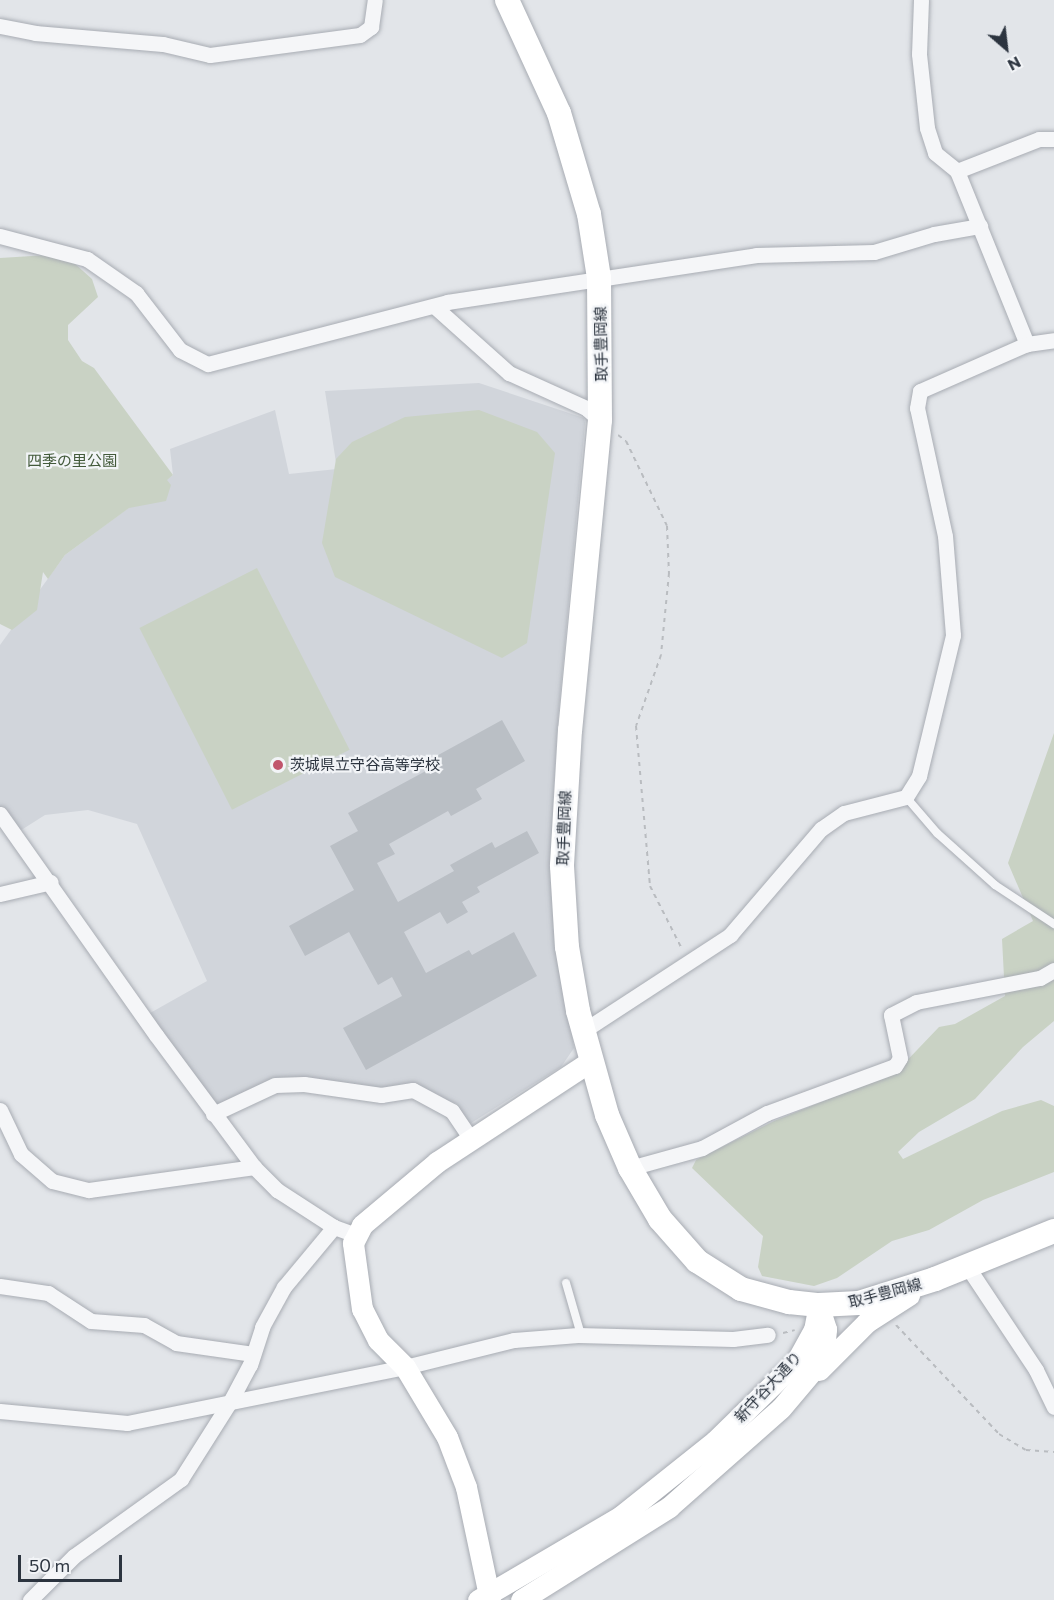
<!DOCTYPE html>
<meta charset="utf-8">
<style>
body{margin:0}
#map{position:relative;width:1054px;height:1600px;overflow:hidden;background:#e2e5e9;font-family:Commissioner,"Noto Sans JP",sans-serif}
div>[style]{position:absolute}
.built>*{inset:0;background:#d1d5db}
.green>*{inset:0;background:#c9d2c4;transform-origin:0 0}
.building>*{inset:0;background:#babfc5}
.path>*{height:2px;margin-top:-1px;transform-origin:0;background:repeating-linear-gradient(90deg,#b9bcc0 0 4.5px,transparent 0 9px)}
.roads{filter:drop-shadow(0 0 2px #a8acb3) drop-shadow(0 0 2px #a8acb3)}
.lane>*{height:8px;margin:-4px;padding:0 4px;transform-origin:4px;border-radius:4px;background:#f5f6f8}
.street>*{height:15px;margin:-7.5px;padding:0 7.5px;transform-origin:7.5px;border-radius:7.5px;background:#f5f6f8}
.secondary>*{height:21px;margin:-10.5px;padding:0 10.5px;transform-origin:10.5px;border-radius:10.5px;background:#fff}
.primary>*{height:24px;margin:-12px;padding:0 12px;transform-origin:12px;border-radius:12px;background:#fff}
.dots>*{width:16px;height:16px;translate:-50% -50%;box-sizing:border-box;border:3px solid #f2f4f7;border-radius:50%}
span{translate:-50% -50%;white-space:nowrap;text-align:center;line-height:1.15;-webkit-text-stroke:4.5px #f2f4f7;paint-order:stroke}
.street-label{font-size:15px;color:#2c343f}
.park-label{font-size:15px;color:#435a3b}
.poi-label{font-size:15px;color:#2c343f}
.left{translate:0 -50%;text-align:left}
.north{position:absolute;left:976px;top:18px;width:60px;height:60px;-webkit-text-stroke:4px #f2f4f7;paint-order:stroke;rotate:152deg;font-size:16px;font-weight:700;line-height:24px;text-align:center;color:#2c343f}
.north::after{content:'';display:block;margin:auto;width:21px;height:27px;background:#2c343f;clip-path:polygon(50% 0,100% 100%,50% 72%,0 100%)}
.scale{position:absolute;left:18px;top:1555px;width:104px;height:27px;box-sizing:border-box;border:3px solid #2c343f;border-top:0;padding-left:8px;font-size:18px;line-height:21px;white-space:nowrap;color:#2c343f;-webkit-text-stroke:4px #f2f4f7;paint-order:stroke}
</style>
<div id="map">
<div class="built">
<i style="clip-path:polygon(479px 383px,584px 418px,585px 423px,558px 720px,552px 822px,552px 901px,574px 1048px,561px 1067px,468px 1125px,457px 1104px,413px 1090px,275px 1085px,213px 1114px,143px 1017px,207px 981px,137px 824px,88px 810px,45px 815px,15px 834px,0 814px,0 645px,65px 555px,173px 475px,170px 449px,275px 410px,289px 474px,337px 469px,325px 391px)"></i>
</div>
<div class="green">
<i style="clip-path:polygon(64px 254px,92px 279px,98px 297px,68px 325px,68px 340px,82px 361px,94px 368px,173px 475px,167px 480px,171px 485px,166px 501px,129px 508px,65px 555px,48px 579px,43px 572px,37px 610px,12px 630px,0 624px,0 258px)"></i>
<i style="clip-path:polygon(479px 410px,537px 432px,555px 453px,527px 643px,502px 658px,335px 577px,322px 543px,336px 459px,352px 442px,405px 417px)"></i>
<i style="left:257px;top:568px;width:204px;height:132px;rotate:63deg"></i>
<i style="clip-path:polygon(1054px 733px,1054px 1021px,1023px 1047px,975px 1099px,919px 1132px,898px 1152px,903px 1159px,1002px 1111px,1041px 1100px,1054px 1106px,1054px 1172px,983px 1200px,929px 1230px,892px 1241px,837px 1278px,814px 1286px,762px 1276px,758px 1267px,763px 1236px,692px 1168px,696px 1160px,774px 1121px,896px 1072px,939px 1027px,955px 1024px,1005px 996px,1002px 939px,1033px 921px,1008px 863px)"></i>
</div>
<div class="building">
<i style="clip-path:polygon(502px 720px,525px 761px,476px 789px,482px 799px,451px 816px,448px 811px,389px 844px,395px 854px,377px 863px,398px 902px,454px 871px,450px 865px,492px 842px,495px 848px,527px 831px,539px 853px,477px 887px,480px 892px,462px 902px,468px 912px,447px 924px,440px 912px,404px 932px,426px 973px,469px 950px,472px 955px,514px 932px,537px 976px,366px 1070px,343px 1028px,402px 996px,392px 977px,378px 985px,349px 932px,305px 956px,289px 926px,354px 890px,330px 846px,358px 831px,348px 813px,435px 766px,431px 759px)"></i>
</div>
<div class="path">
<i style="left:618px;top:435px;width:10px;rotate:37deg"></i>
<i style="left:626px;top:441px;width:94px;rotate:64.2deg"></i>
<i style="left:667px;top:526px;width:47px;rotate:87.6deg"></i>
<i style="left:669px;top:573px;width:82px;rotate:95.6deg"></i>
<i style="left:661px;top:655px;width:75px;rotate:109.4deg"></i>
<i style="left:636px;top:726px;width:161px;rotate:85deg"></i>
<i style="left:650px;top:886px;width:71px;rotate:63.1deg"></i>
<i style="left:896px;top:1325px;width:150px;rotate:46.6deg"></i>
<i style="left:999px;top:1434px;width:31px;rotate:31deg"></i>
<i style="left:1026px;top:1450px;width:28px;rotate:4deg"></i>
<i style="left:783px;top:1333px;width:12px;rotate:-14deg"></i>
</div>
<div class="roads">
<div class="lane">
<i style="left:906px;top:797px;width:48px;rotate:49.3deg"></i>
<i style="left:937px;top:833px;width:78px;rotate:41.9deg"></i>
<i style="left:995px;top:885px;width:71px;rotate:33.5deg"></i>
<i style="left:566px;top:1283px;width:54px;rotate:73.9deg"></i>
</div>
<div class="street">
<i style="left:921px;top:0;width:54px;rotate:92.1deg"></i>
<i style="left:919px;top:54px;width:74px;rotate:83.8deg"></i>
<i style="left:927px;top:128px;width:26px;rotate:72deg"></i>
<i style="left:935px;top:153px;width:28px;rotate:39deg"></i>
<i style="left:957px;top:171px;width:187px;rotate:68deg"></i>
<i style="left:0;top:26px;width:36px;rotate:11deg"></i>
<i style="left:35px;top:33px;width:128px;rotate:4.9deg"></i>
<i style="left:163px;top:44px;width:48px;rotate:13.2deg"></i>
<i style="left:210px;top:55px;width:151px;rotate:-7.6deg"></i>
<i style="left:360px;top:35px;width:14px;rotate:-36deg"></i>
<i style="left:371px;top:27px;width:27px;rotate:-82deg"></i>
<i style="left:957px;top:171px;width:88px;rotate:-21.3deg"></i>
<i style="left:1039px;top:139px;width:15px"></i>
<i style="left:0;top:236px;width:90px;rotate:14.8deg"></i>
<i style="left:87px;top:259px;width:60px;rotate:34.8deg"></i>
<i style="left:136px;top:293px;width:72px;rotate:52.3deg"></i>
<i style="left:180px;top:350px;width:31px;rotate:27deg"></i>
<i style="left:208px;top:364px;width:247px;rotate:-14.5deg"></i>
<i style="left:447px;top:302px;width:313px;rotate:-8.6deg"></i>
<i style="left:756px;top:255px;width:118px;rotate:-1.5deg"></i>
<i style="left:874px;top:252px;width:63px;rotate:-16.7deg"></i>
<i style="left:934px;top:234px;width:47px;rotate:-9.9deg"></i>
<i style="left:434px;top:306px;width:101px;rotate:41.8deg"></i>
<i style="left:509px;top:373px;width:85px;rotate:24.4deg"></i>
<i style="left:586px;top:408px;width:18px;rotate:41deg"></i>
<i style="left:0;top:814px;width:271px;rotate:54.8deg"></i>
<i style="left:156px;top:1035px;width:164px;rotate:53.4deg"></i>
<i style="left:254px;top:1167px;width:33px;rotate:45deg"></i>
<i style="left:277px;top:1190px;width:68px;rotate:33deg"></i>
<i style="left:334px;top:1227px;width:23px;rotate:20deg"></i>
<i style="left:0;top:894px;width:52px;rotate:-13.2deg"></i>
<i style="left:583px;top:1031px;width:176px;rotate:-33.1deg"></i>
<i style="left:730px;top:935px;width:140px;rotate:-49.4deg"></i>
<i style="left:821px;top:829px;width:28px;rotate:-35deg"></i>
<i style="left:844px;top:813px;width:64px;rotate:-14.5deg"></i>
<i style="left:906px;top:797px;width:25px;rotate:-58deg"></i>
<i style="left:919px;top:776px;width:145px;rotate:-76.4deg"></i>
<i style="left:953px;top:635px;width:99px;rotate:-94.6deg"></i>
<i style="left:945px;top:536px;width:131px;rotate:-102.3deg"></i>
<i style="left:917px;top:408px;width:17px;rotate:-80deg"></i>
<i style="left:920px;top:391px;width:117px;rotate:-23.7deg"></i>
<i style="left:1027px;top:344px;width:27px;rotate:-8deg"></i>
<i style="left:0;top:1110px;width:49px;rotate:64.5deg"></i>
<i style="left:21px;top:1154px;width:41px;rotate:41.1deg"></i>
<i style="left:52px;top:1181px;width:38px;rotate:14deg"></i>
<i style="left:89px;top:1190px;width:167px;rotate:-7.9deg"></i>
<i style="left:213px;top:1114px;width:68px;rotate:-25.1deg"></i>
<i style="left:275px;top:1085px;width:29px;rotate:-2deg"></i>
<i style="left:304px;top:1084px;width:78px;rotate:8.1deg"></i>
<i style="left:381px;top:1095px;width:32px;rotate:-9deg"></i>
<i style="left:413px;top:1090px;width:44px;rotate:28.3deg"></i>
<i style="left:452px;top:1111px;width:32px;rotate:56deg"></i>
<i style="left:630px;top:1168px;width:75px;rotate:-15.5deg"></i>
<i style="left:702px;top:1148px;width:74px;rotate:-28.3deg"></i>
<i style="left:767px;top:1113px;width:136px;rotate:-20.2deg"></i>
<i style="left:895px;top:1066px;width:9px;rotate:-58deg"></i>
<i style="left:900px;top:1058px;width:44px;rotate:-101.8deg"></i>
<i style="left:891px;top:1015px;width:28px;rotate:-27deg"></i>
<i style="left:916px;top:1002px;width:126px;rotate:-11deg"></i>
<i style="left:1040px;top:978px;width:16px;rotate:-30deg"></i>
<i style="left:967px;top:1266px;width:125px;rotate:56.4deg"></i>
<i style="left:1036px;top:1370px;width:41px;rotate:64.1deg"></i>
<i style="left:0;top:1286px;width:49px;rotate:8.3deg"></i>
<i style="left:48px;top:1293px;width:51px;rotate:33.1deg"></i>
<i style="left:91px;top:1321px;width:53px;rotate:4.3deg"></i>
<i style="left:144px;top:1325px;width:37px;rotate:29deg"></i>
<i style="left:176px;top:1343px;width:78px;rotate:8.1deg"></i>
<i style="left:0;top:1411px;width:128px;rotate:5.4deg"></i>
<i style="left:127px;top:1423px;width:284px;rotate:-11.4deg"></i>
<i style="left:405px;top:1367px;width:112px;rotate:-13.9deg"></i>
<i style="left:514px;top:1340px;width:64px;rotate:-4.5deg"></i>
<i style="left:578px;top:1335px;width:155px;rotate:1.5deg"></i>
<i style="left:733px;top:1339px;width:35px;rotate:-7deg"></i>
<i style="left:30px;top:1600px;width:62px;rotate:-45deg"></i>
<i style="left:74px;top:1556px;width:132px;rotate:-35.7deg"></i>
<i style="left:181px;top:1479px;width:93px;rotate:-57.7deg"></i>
<i style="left:231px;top:1400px;width:40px;rotate:-62deg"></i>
<i style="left:250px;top:1365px;width:40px;rotate:-72deg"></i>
<i style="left:262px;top:1327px;width:46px;rotate:-61.2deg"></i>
<i style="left:284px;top:1287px;width:78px;rotate:-50.2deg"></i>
</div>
<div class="secondary">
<i style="left:819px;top:1370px;width:68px;rotate:-45deg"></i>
<i style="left:867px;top:1322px;width:50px;rotate:-32.7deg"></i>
<i style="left:478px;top:1600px;width:166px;rotate:-30.4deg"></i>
<i style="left:621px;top:1516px;width:120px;rotate:-38.6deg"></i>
<i style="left:715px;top:1441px;width:113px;rotate:-44.3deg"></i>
<i style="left:796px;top:1362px;width:37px;rotate:-61deg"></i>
<i style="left:814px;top:1330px;width:25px;rotate:-79deg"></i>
<i style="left:490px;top:1600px;width:116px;rotate:-102deg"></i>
<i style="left:466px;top:1487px;width:53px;rotate:-110.8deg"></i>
<i style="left:447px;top:1437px;width:82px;rotate:-121deg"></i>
<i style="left:405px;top:1367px;width:38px;rotate:-135deg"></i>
<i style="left:378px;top:1340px;width:35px;rotate:-117deg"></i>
<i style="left:362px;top:1309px;width:67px;rotate:-97.8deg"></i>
<i style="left:353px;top:1243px;width:20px;rotate:-63deg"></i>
<i style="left:362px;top:1225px;width:98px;rotate:-40deg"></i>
<i style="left:437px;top:1162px;width:184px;rotate:-33.3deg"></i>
<i style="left:521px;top:1600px;width:175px;rotate:-32.1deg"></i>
<i style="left:669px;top:1507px;width:149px;rotate:-41.5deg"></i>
<i style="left:781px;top:1408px;width:51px;rotate:-49.8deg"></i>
<i style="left:814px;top:1369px;width:22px;rotate:-63deg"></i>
<i style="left:824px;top:1349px;width:20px;rotate:-84deg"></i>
<i style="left:826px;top:1329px;width:16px;rotate:-108deg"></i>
</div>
<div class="primary">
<i style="left:507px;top:0;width:124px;rotate:65.3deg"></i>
<i style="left:559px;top:113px;width:105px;rotate:73.5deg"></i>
<i style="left:589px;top:214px;width:65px;rotate:81.1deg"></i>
<i style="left:599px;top:278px;width:142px;rotate:89.6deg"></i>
<i style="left:600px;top:420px;width:311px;rotate:95.5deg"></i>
<i style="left:570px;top:730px;width:136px;rotate:93.4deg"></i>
<i style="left:562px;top:866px;width:81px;rotate:86.5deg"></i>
<i style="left:567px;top:947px;width:65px;rotate:80.2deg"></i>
<i style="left:578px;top:1011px;width:108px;rotate:74.4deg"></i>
<i style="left:607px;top:1115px;width:58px;rotate:66.5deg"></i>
<i style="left:630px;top:1168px;width:59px;rotate:59.5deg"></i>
<i style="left:660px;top:1219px;width:56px;rotate:48.6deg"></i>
<i style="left:697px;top:1261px;width:52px;rotate:32.5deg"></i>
<i style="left:741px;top:1289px;width:50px;rotate:15.2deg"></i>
<i style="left:789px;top:1302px;width:30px;rotate:6deg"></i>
<i style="left:819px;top:1305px;width:40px;rotate:-2.9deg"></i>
<i style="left:859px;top:1303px;width:80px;rotate:-17.5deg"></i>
<i style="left:935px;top:1279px;width:128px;rotate:-22deg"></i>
</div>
</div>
<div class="dots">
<i style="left:278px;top:765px;background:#c1556c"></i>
</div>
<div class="street-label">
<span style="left:601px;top:344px;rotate:-91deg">取手豊岡線</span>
<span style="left:564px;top:828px;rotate:-88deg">取手豊岡線</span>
<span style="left:885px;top:1293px;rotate:-15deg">取手豊岡線</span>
<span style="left:768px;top:1387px;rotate:-47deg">新守谷大通り</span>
</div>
<div class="park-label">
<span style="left:72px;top:461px">四季の里公園</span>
</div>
<div class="poi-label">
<span class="left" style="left:290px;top:765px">茨城県立守谷高等学校</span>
</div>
<div class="north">N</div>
<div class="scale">50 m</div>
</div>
